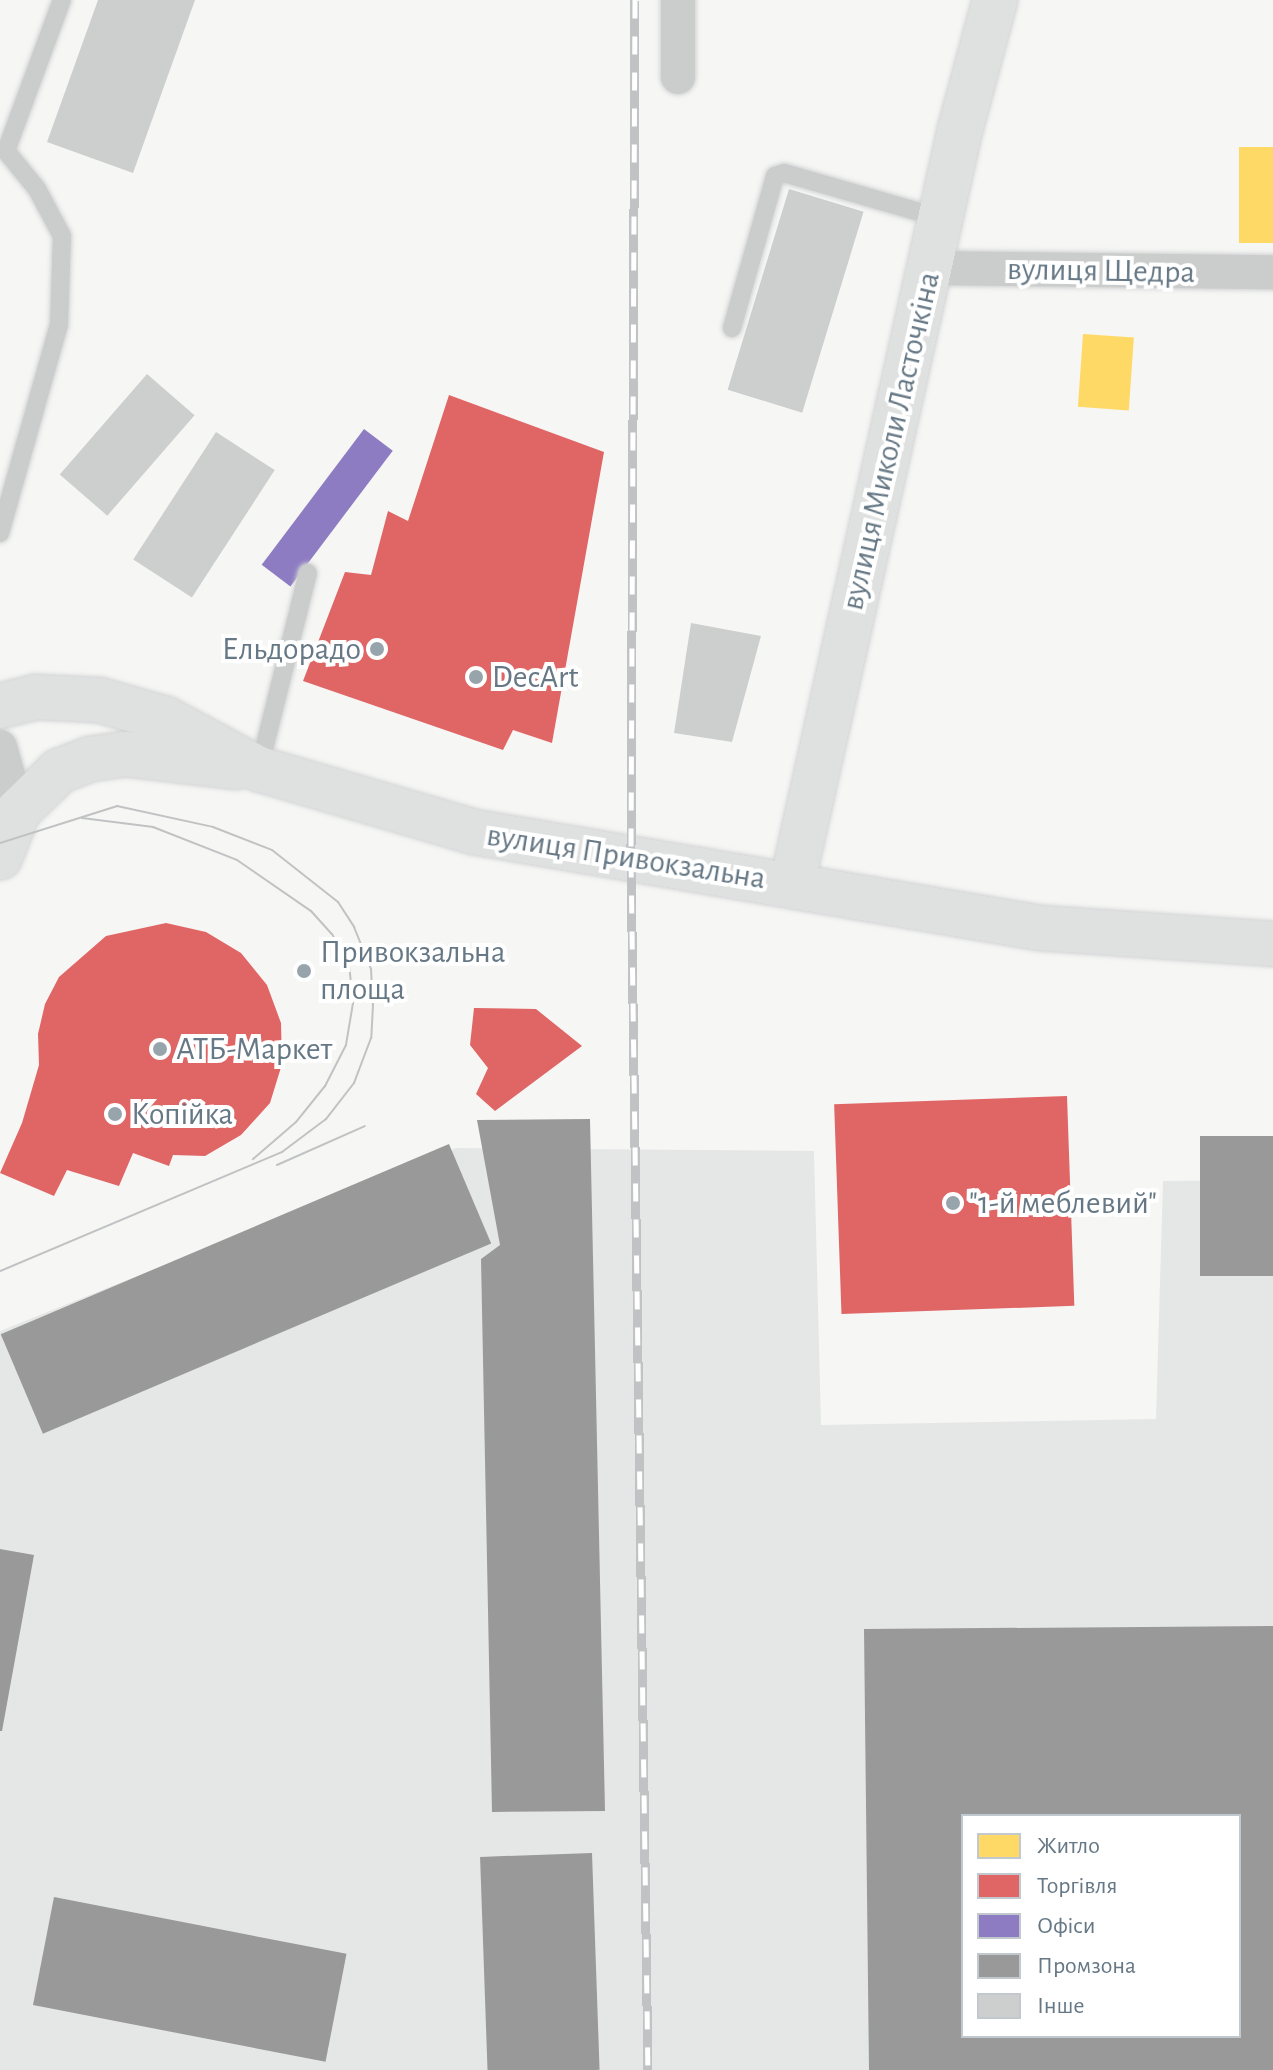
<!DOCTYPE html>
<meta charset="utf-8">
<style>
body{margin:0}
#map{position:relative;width:1273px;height:2070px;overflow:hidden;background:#f6f6f5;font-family:"Alegreya Sans",sans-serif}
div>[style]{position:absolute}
.built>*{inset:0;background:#e5e6e6}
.homes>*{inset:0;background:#ffd966;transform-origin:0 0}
.shops>*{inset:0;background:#e06666;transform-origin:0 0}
.offices>*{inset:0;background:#8e7cc3;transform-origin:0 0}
.industry>*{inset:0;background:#999;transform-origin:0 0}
.building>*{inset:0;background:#cdcfcf;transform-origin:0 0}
.roads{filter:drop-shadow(0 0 2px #d2d3d4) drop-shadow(0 0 2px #d2d3d4)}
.lane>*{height:18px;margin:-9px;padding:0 9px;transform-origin:9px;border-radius:9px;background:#cbcccc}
.street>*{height:34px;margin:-17px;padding:0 17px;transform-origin:17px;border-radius:17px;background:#cbcccc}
.secondary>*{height:44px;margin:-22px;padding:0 22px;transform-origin:22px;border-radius:22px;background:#dfe0e0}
.tram>*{height:2px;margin:-1px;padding:0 1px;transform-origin:1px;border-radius:1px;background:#c0c2c3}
.rail>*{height:9px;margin-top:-4.5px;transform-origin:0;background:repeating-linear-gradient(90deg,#fff 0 18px,#c0c2c3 0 36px);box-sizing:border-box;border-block:2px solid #c0c2c3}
.dots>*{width:22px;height:22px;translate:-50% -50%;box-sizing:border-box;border:4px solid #fff;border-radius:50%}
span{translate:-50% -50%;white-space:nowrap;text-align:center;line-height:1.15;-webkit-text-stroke:8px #fff;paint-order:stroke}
.street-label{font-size:32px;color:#667885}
.poi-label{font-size:32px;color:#667885}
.right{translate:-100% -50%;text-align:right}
.left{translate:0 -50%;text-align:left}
.legend{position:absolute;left:961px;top:1814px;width:280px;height:224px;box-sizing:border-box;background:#fff;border:2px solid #c2c9ce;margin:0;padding:10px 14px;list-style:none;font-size:24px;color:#667885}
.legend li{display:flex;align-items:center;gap:16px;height:40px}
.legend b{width:40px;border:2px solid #c2c9ce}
</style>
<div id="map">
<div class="built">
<i style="clip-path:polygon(evenodd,456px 1148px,814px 1151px,821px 1425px,1156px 1419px,1163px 1181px,1273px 1180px,1273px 2070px,0 2070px,0 1331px,456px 1148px,963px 1816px,1239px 1816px,1239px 2036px,963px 2036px,963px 1816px)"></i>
</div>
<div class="homes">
<i style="left:1273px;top:147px;width:96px;height:34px;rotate:90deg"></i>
<i style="left:1083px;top:334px;width:51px;height:73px;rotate:4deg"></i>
</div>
<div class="shops">
<i style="clip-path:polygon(449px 395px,604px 452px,552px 743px,513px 730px,503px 750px,303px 681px,345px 572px,371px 575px,388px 511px,408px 521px)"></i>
<i style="clip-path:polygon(166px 923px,206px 932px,241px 953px,267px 985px,281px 1023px,282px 1064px,270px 1103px,241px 1135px,205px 1156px,173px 1155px,169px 1166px,133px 1153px,119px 1186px,67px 1170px,54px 1196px,0 1173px,22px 1123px,39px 1065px,38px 1034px,45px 1004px,59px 977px,106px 936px)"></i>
<i style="clip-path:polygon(474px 1008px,536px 1009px,582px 1046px,495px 1111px,476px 1094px,488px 1068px,470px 1045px)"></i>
<i style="left:1067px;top:1096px;width:210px;height:233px;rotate:88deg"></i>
</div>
<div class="offices">
<i style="left:364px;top:429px;width:36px;height:170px;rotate:37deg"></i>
</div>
<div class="industry">
<i style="clip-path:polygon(590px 1119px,605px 1811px,492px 1812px,481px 1259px,500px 1245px,477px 1120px)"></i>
<i style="left:1273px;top:1136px;width:140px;height:73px;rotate:90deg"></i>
<i style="left:449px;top:1144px;width:108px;height:487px;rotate:67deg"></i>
<i style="clip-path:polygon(0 1549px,34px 1555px,2px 1731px,0 1731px)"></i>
<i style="clip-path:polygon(evenodd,1273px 1626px,1273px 2070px,869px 2070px,864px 1629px,1273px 1626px,963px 1816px,1239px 1816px,1239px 2036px,963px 2036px,963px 1816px)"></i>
<i style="left:592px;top:1853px;width:217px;height:112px;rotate:88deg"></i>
<i style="left:54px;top:1897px;width:298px;height:110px;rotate:11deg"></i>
</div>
<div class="building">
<i style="clip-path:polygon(98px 0,195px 0,133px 173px,47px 142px)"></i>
<i style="left:789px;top:189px;width:78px;height:210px;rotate:17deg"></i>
<i style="left:147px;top:374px;width:63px;height:133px;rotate:41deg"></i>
<i style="left:216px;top:432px;width:70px;height:152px;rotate:33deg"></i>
<i style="clip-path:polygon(691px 623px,761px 636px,732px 742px,674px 733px)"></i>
</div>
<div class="roads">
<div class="lane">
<i style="left:732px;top:328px;width:158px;rotate:-74.2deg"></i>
<i style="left:775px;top:176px;width:9px;rotate:-18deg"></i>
<i style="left:784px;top:173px;width:162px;rotate:16.1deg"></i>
<i style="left:0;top:533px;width:216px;rotate:-74.2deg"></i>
<i style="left:59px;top:325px;width:89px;rotate:-88.1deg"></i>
<i style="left:62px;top:236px;width:53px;rotate:-118deg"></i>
<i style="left:37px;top:189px;width:49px;rotate:-129.2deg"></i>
<i style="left:6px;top:151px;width:161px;rotate:-69.7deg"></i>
<i style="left:259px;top:769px;width:202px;rotate:-76deg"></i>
</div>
<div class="street">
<i style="left:678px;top:0;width:77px;rotate:90deg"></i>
<i style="left:929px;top:268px;width:344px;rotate:0.7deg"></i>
<i style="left:0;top:747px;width:66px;rotate:74.3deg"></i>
</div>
<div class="secondary">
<i style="left:0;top:706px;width:36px;rotate:-14deg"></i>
<i style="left:35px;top:697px;width:64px;rotate:2.7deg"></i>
<i style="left:99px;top:700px;width:70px;rotate:15.8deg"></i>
<i style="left:166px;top:719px;width:106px;rotate:28.3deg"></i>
<i style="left:259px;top:769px;width:224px;rotate:16.3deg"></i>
<i style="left:474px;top:832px;width:574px;rotate:9.63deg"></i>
<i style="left:1040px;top:928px;width:234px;rotate:3.9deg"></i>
<i style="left:0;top:857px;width:49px;rotate:-68.6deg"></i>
<i style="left:18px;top:811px;width:57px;rotate:-44.3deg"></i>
<i style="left:59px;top:771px;width:33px;rotate:-21deg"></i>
<i style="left:90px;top:759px;width:35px;rotate:-8deg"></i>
<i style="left:125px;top:754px;width:112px;rotate:6.7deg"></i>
<i style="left:792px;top:884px;width:772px;rotate:-77.44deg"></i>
<i style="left:960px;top:130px;width:135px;rotate:-74.9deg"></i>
</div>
</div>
<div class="tram">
<i style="left:82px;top:818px;width:72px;rotate:7.2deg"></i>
<i style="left:153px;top:827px;width:90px;rotate:21.4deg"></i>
<i style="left:237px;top:860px;width:90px;rotate:34.6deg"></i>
<i style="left:311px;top:911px;width:31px;rotate:48deg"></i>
<i style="left:332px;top:934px;width:34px;rotate:60deg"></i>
<i style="left:349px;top:964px;width:39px;rotate:84deg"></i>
<i style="left:353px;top:1003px;width:43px;rotate:99.5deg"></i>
<i style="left:346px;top:1045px;width:46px;rotate:117.1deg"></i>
<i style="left:325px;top:1086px;width:46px;rotate:128.9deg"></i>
<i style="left:296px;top:1122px;width:57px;rotate:139.3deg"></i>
<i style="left:0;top:843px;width:123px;rotate:-17.5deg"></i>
<i style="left:117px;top:806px;width:98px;rotate:12.3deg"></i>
<i style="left:213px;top:827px;width:63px;rotate:21.3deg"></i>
<i style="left:272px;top:850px;width:84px;rotate:38.2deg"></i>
<i style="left:338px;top:902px;width:30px;rotate:57deg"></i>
<i style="left:354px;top:927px;width:45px;rotate:68deg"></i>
<i style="left:371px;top:969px;width:36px;rotate:87deg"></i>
<i style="left:373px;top:1005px;width:33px;rotate:93deg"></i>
<i style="left:371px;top:1038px;width:48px;rotate:110.7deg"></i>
<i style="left:354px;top:1083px;width:46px;rotate:127.9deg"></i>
<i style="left:326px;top:1119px;width:55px;rotate:143.1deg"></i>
<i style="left:282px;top:1152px;width:306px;rotate:157.1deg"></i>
<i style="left:277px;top:1165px;width:96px;rotate:-23.9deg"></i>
</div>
<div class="rail">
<i style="left:635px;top:0;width:859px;rotate:90.27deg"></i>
<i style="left:631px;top:859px;width:1211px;rotate:89.2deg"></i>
</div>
<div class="dots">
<i style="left:377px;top:649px;background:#98a4ac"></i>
<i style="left:476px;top:677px;background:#98a4ac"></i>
<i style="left:304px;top:971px;background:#98a4ac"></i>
<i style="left:160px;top:1049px;background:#98a4ac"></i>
<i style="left:115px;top:1114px;background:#98a4ac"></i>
<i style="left:953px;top:1203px;background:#98a4ac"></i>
</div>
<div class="street-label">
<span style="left:1101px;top:271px;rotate:1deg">вулиця Щедра</span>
<span style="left:891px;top:441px;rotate:-77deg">вулиця Миколи Ласточкіна</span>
<span style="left:626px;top:857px;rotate:9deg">вулиця Привокзальна</span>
</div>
<div class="poi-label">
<span class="right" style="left:361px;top:649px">Ельдорадо</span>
<span class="left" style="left:492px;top:677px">DecArt</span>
<span class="left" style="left:320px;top:971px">Привокзальна<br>площа</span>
<span class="left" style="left:176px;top:1049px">АТБ-Маркет</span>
<span class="left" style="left:131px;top:1114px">Копійка</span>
<span class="left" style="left:969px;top:1203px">"1-й меблевий"</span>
</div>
<ul class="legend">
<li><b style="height:22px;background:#ffd966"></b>Житло</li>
<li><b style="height:22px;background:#e06666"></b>Торгівля</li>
<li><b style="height:22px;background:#8e7cc3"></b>Офіси</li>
<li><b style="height:22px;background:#999"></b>Промзона</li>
<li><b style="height:22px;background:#cdcfcf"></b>Інше</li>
</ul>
</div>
